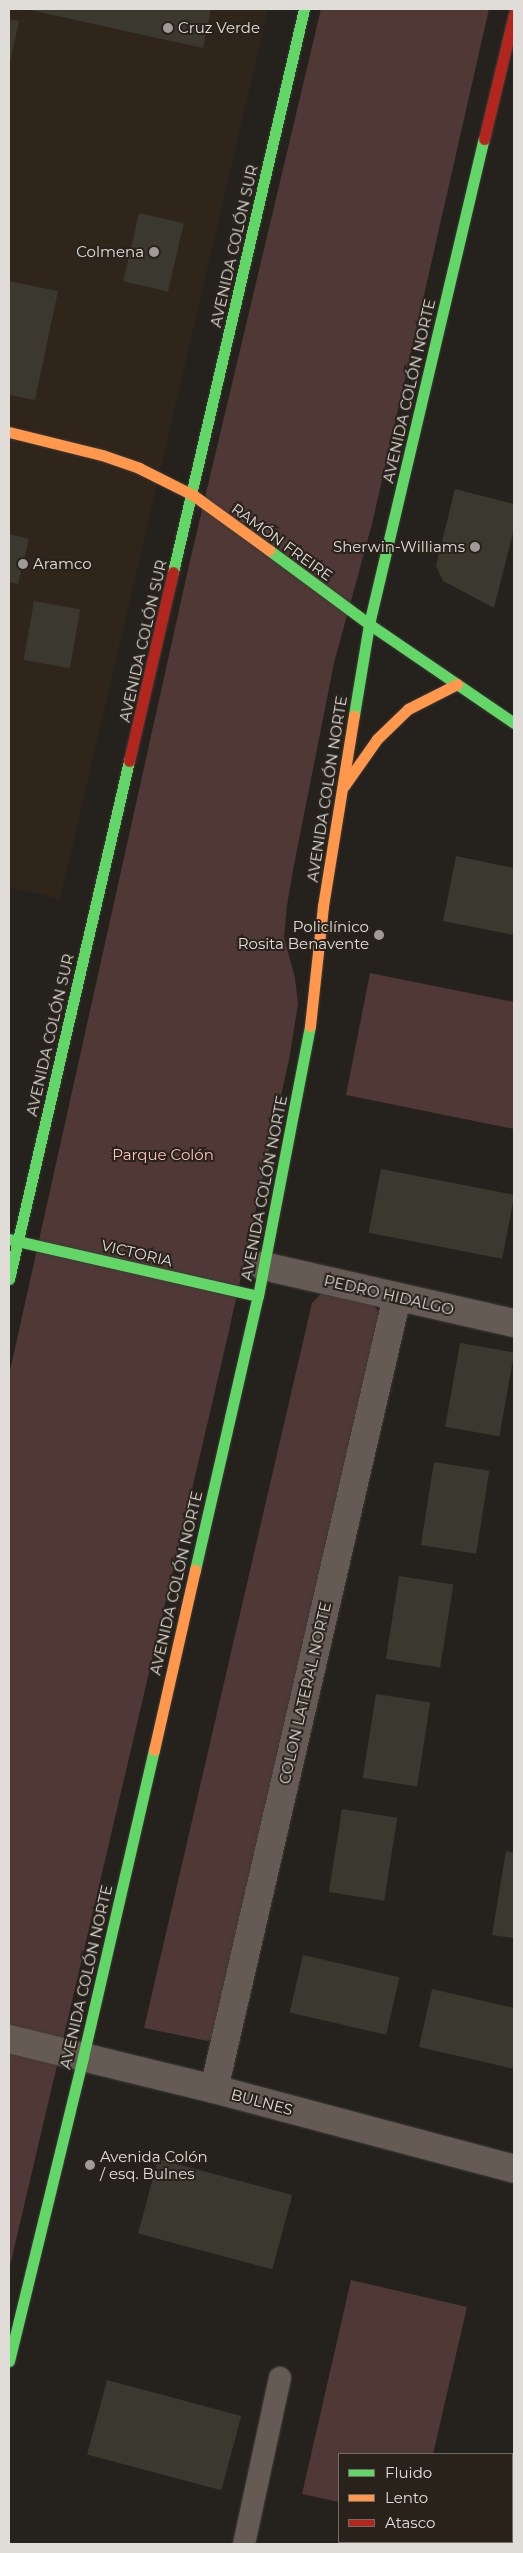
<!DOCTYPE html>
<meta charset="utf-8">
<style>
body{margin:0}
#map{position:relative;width:523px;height:2553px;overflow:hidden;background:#25221e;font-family:Montserrat,sans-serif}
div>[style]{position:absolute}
.built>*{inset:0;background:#2f251b}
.green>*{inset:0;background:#4f3835}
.building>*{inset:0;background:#3b382f;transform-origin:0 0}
.roads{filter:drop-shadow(0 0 1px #3e3c39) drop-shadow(0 0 1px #3e3c39)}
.lane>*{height:22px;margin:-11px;padding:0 11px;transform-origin:11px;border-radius:11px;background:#655a54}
.street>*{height:28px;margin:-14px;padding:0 14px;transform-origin:14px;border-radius:14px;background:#655a54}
.fast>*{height:11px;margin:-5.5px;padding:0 5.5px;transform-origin:5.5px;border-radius:5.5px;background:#63d668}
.slow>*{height:11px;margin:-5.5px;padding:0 5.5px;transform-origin:5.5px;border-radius:5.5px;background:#ff974d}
.jam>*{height:11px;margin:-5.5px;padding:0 5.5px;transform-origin:5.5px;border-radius:5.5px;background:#b3261e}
.dots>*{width:14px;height:14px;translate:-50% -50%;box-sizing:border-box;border:2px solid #28221b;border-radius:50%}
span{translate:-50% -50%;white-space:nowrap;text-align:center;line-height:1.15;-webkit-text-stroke:4px #28221b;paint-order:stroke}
.poi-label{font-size:15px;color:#e0dcd8}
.left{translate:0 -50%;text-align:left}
.right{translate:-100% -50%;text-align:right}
.street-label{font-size:15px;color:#e0dcd8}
.park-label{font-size:15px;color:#ffc2bb}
.frame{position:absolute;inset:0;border:10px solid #e0dcd8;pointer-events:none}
.legend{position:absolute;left:338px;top:2453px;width:175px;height:90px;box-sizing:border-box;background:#28221b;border:1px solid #726c67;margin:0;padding:6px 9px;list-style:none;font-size:15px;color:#e0dcd8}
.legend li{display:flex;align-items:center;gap:10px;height:25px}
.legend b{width:25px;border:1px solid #726c67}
</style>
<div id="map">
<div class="built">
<i style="clip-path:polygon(9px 9px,268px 9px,60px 899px,9px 887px)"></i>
</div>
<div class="green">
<i style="clip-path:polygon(321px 9px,489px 9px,372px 524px,334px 663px,294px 865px,287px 905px,284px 937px,295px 978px,298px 1004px,289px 1060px,226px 1344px,9px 2270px,9px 1375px,189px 565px)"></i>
<i style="clip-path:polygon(370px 973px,514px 1002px,514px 1129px,346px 1095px)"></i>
<i style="clip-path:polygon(323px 1292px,369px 1299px,378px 1311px,381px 1322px,214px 2039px,208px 2041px,144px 2028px,312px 1303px)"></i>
<i style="clip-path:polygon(351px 2280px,467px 2307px,433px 2454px,339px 2454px,339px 2502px,302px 2494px)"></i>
</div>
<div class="building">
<i style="clip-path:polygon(25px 9px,211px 9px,203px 48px)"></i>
<i style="clip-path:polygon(9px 19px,19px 21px,10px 62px,9px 62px)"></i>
<i style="left:139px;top:213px;width:46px;height:70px;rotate:13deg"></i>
<i style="clip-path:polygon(9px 281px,58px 291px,35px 400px,9px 395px)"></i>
<i style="clip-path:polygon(455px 489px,514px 504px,514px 529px,494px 608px,443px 581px,436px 566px)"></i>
<i style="clip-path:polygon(9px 534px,29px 539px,18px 584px,9px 582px)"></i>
<i style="left:34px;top:601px;width:47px;height:60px;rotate:10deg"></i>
<i style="clip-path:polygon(456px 856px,514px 868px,514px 935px,443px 921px)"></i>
<i style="left:381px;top:1169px;width:136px;height:65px;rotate:11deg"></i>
<i style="left:460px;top:1343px;width:55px;height:85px;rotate:10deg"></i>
<i style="left:434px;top:1462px;width:56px;height:84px;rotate:9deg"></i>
<i style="left:399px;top:1576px;width:55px;height:84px;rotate:9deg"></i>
<i style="left:376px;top:1694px;width:55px;height:85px;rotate:9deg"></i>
<i style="left:342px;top:1809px;width:56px;height:84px;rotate:9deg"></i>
<i style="clip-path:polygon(506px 1851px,514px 1853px,514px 1938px,492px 1935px)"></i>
<i style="left:303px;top:1955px;width:99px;height:59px;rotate:13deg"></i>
<i style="clip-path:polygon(432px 1989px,514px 2008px,514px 2069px,419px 2047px)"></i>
<i style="left:158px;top:2159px;width:139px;height:77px;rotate:15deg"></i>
<i style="left:107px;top:2380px;width:139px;height:77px;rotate:15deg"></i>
</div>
<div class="roads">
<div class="lane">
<i style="left:244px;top:2544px;width:170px;rotate:-77.8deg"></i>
</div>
<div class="street">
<i style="left:263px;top:1266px;width:257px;rotate:12.8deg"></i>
<i style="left:9px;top:2039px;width:211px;rotate:13.7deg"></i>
<i style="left:214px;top:2089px;width:310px;rotate:14.9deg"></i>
<i style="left:214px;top:2089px;width:813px;rotate:-76.99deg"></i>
</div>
<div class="fast">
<i style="left:269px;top:550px;width:124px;rotate:36.5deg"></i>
<i style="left:369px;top:624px;width:176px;rotate:34.3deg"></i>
<i style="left:173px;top:572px;width:578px;rotate:-76.9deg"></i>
<i style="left:354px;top:715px;width:92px;rotate:-80.6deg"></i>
<i style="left:369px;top:624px;width:498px;rotate:-76.7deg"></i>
<i style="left:9px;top:1239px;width:255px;rotate:12.9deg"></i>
<i style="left:9px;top:1279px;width:532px;rotate:-76.96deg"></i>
<i style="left:195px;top:1570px;width:281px;rotate:-77.1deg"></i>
<i style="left:258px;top:1296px;width:275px;rotate:-79.1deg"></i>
<i style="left:9px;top:2361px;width:313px;rotate:-76.3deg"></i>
<i style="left:83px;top:2057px;width:315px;rotate:-77deg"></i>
</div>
<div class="slow">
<i style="left:9px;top:432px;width:96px;rotate:13.9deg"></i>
<i style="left:102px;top:455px;width:39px;rotate:19deg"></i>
<i style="left:139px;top:468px;width:60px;rotate:26.6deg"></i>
<i style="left:193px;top:495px;width:94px;rotate:35.9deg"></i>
<i style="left:344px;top:786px;width:57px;rotate:-54.9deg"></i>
<i style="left:377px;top:739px;width:43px;rotate:-44.1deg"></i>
<i style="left:408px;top:709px;width:55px;rotate:-27deg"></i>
<i style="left:310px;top:1026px;width:121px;rotate:-83.8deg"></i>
<i style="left:323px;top:906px;width:193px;rotate:-80.8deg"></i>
<i style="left:154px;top:1750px;width:185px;rotate:-77.2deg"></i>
</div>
<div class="jam">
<i style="left:484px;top:139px;width:129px;rotate:-76.5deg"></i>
<i style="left:129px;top:761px;width:194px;rotate:-76.9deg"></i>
</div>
</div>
<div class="dots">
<i style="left:168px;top:28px;background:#9f9b97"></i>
<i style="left:154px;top:252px;background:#9f9b97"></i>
<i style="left:475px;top:547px;background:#9f9b97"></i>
<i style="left:23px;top:564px;background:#9f9b97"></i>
<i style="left:379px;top:935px;background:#9f9b97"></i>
<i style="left:90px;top:2165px;background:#9f9b97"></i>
</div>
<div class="poi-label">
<span class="left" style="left:178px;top:28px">Cruz Verde</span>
<span class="right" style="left:144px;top:252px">Colmena</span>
<span class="right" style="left:465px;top:547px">Sherwin-Williams</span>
<span class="left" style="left:33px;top:564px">Aramco</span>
<span class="right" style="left:369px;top:935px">Policlínico<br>Rosita Benavente</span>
<span class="left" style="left:100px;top:2165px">Avenida Colón<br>/ esq. Bulnes</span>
</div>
<div class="street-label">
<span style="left:234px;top:246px;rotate:-77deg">AVENIDA COLÓN SUR</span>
<span style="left:409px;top:391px;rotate:-77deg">AVENIDA COLÓN NORTE</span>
<span style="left:282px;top:542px;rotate:36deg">RAMÓN FREIRE</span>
<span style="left:143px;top:641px;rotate:-77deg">AVENIDA COLÓN SUR</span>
<span style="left:327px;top:789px;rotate:-81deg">AVENIDA COLÓN NORTE</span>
<span style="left:50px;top:1035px;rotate:-77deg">AVENIDA COLÓN SUR</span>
<span style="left:264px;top:1188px;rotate:-79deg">AVENIDA COLÓN NORTE</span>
<span style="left:137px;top:1253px;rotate:13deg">VICTORIA</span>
<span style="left:389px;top:1295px;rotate:13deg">PEDRO HIDALGO</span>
<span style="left:176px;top:1583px;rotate:-77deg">AVENIDA COLÓN NORTE</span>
<span style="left:305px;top:1693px;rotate:-77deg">COLON LATERAL NORTE</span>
<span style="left:86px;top:1977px;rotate:-77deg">AVENIDA COLÓN NORTE</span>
<span style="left:262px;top:2102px;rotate:15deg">BULNES</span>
</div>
<div class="park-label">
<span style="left:163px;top:1155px">Parque Colón</span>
</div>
<div class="frame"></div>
<ul class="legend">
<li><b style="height:6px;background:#63d668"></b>Fluido</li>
<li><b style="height:6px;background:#ff974d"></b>Lento</li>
<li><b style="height:6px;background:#b3261e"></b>Atasco</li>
</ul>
</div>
